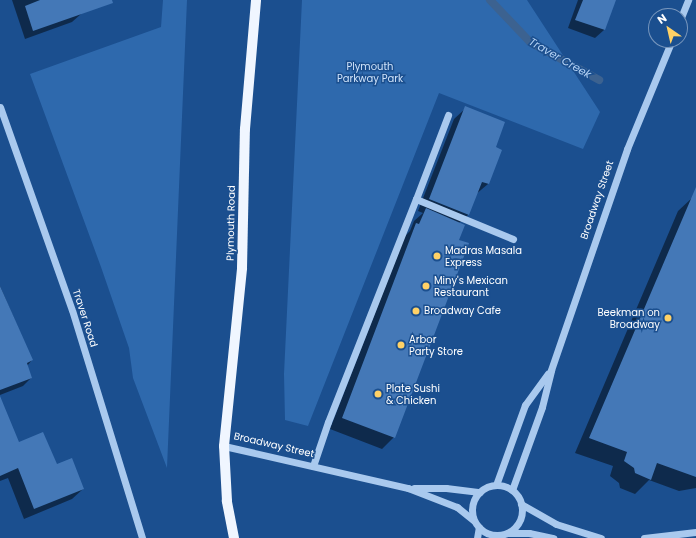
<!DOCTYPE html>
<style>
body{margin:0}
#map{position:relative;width:696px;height:538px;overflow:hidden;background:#1b4f8f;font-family:Poppins,sans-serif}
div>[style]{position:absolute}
.green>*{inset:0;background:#2e69ad}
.shadow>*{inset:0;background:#0007}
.stream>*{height:8px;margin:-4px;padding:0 4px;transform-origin:4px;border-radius:4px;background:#3c6290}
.building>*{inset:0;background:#4478b7}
.minor>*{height:7px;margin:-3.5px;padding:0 3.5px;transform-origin:3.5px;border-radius:3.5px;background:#a9c9ee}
.minor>.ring{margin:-3.5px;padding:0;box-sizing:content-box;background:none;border:7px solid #a9c9ee;border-radius:50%}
.major>*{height:10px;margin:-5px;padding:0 5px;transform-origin:5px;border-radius:5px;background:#f0f6ff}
.dots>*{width:11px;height:11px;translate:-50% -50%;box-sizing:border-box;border:2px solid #1b4f8f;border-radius:50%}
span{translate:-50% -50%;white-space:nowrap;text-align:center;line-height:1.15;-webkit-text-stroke:3px #1b4f8f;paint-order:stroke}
.park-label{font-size:10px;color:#cfe3fa}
.street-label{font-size:10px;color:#fff}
.poi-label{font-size:10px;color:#fff}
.left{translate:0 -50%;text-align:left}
.right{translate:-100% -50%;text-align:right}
.water-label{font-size:11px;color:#b5d3f5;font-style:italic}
.north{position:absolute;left:648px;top:8px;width:40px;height:40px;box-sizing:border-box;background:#1b4f8f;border:1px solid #7695bc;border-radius:50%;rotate:326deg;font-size:11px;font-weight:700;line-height:16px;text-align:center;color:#fff}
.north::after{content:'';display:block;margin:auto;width:14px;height:18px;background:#ffd166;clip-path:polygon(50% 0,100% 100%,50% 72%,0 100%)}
</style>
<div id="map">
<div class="green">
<i style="clip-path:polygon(163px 0,187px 0,167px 468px,133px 378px,129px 348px,101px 267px,30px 74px,161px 27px)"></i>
<i style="clip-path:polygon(302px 0,527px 0,600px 112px,583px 149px,439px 93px,308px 426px,285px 420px,284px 374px)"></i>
</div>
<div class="shadow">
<i style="clip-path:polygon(12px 0,76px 0,81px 14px,72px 22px,25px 39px)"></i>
<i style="clip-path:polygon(578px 0,615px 0,604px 30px,595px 38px,568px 28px)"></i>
<i style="clip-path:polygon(466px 108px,494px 147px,488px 184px,475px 195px,468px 215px,459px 223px,394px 437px,382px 449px,330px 429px,405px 236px,410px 231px,414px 221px,423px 213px,418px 211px,454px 119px)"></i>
<i style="clip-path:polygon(693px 197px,696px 198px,696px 488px,679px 491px,649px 480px,635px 494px,620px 488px,619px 483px,610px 476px,613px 466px,575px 453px,678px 211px)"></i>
<i style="clip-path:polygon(0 286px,32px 360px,27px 366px,31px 378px,23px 386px,0 395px)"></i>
<i style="clip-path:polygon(0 414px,19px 443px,56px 465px,83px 489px,72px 499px,24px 519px,8px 478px,0 481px)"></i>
</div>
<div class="stream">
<i style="left:490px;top:0;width:58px;rotate:46.4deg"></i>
<i style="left:530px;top:42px;width:79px;rotate:28.8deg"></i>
</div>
<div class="building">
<i style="clip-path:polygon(40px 0,112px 0,113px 3px,33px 31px,25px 6px)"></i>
<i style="clip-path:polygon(583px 0,616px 0,605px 30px,575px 20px)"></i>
<i style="clip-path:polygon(465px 106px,505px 122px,496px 147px,502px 150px,489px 184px,482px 182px,469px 215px,429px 199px)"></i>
<i style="clip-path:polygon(696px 187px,696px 477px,657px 463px,651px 480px,635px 473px,634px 468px,624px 461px,627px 452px,589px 438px)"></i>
<i style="clip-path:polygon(426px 208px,465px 225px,459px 240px,469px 243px,395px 438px,342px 418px,416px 223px,419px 224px)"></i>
<i style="clip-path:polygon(0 286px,33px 360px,27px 363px,32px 378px,0 390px)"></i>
<i style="clip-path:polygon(0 396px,19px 442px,43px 432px,57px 464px,72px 458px,84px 489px,34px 509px,18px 468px,0 476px)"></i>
</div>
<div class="minor">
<i style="left:680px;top:20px;width:22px;rotate:-68deg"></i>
<i style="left:0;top:107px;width:215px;rotate:70.5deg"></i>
<i style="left:72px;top:310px;width:239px;rotate:72.9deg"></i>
<i style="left:416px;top:199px;width:90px;rotate:-69.1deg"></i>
<i style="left:224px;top:446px;width:189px;rotate:12.9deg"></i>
<i style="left:408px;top:488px;width:53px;rotate:21.2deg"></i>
<i style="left:457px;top:507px;width:22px;rotate:39deg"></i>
<i style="left:313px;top:466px;width:46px;rotate:-71.2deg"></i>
<i style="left:328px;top:422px;width:240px;rotate:-68.5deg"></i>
<i style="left:416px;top:199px;width:105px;rotate:22.4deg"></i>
<i style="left:496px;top:485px;width:85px;rotate:-70.1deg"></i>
<i style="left:525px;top:405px;width:39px;rotate:-54deg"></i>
<i class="ring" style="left:472px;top:485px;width:43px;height:43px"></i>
<i style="left:414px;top:488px;width:32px"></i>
<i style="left:446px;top:488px;width:34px;rotate:7deg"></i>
<i style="left:512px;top:490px;width:88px;rotate:-70.1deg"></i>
<i style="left:542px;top:407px;width:38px;rotate:-76deg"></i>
<i style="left:551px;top:370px;width:234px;rotate:-71deg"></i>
<i style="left:627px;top:149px;width:118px;rotate:-67.6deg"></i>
<i style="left:521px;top:504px;width:40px;rotate:29.7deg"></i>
<i style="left:556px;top:524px;width:47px;rotate:17.3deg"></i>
<i style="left:508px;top:533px;width:21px"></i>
<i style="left:529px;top:533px;width:25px;rotate:12deg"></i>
<i style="left:477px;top:538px;width:11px;rotate:-80deg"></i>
<i style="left:644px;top:538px;width:52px;rotate:-6.6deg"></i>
</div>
<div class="major">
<i style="left:234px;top:538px;width:38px;rotate:-101deg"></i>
<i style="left:227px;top:501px;width:55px;rotate:-93.1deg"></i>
<i style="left:224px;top:446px;width:179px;rotate:-84.2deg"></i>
<i style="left:242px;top:268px;width:139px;rotate:-88.8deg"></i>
<i style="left:245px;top:129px;width:129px;rotate:-85.1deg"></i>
</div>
<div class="dots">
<i style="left:437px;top:256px;background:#ffd166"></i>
<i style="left:426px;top:286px;background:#ffd166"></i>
<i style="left:416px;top:311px;background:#ffd166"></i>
<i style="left:668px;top:318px;background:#ffd166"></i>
<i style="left:401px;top:345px;background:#ffd166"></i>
<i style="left:378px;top:394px;background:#ffd166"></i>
</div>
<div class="park-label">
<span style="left:370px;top:72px">Plymouth<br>Parkway Park</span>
</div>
<div class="street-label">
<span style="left:597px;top:200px;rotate:-71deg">Broadway Street</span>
<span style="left:231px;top:223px;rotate:-89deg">Plymouth Road</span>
<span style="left:85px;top:318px;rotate:72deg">Traver Road</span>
<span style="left:274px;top:445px;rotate:13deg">Broadway Street</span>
</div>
<div class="poi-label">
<span class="left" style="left:445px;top:256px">Madras Masala<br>Express</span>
<span class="left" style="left:434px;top:286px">Miny's Mexican<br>Restaurant</span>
<span class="left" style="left:424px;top:311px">Broadway Cafe</span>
<span class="right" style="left:660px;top:318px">Beekman on<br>Broadway</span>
<span class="left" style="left:409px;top:345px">Arbor<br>Party Store</span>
<span class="left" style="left:386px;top:394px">Plate Sushi<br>&amp; Chicken</span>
</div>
<div class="water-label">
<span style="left:560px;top:58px;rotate:30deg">Traver Creek</span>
</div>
<div class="north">N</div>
</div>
